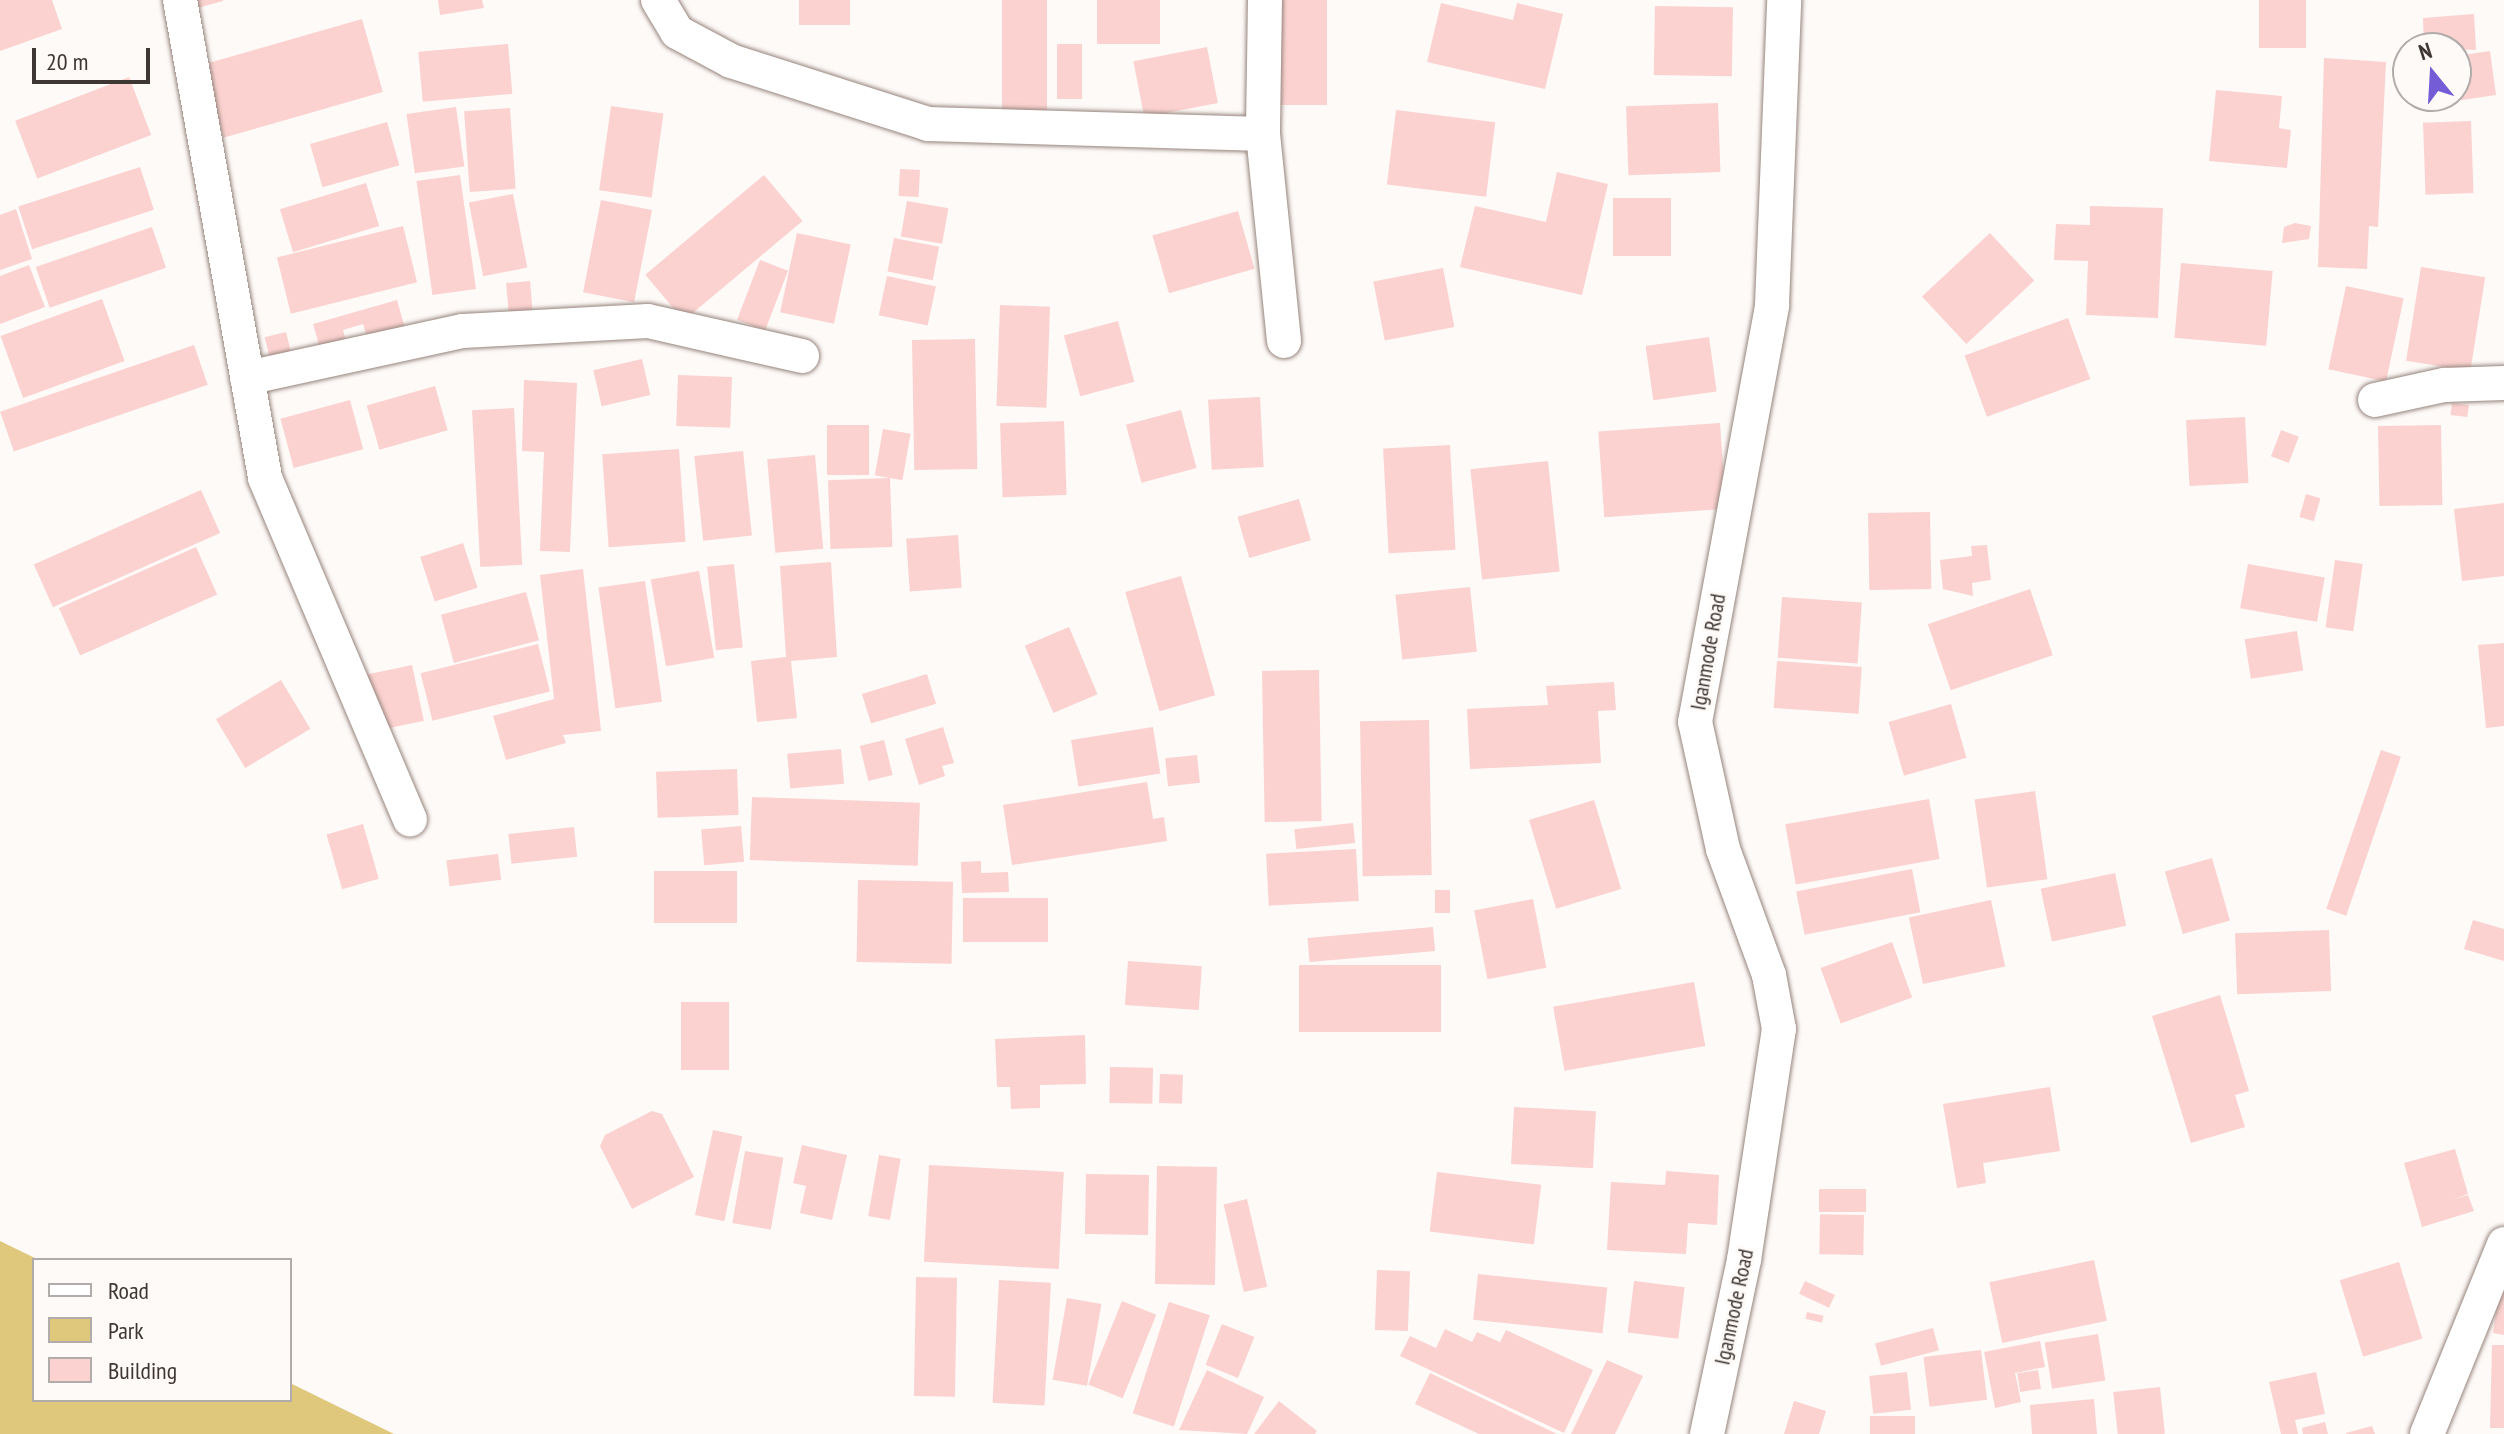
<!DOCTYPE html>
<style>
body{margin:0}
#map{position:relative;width:2504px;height:1434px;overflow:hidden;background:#fefaf8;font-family:"PT Sans Narrow",sans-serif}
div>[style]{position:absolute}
.green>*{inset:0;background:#dfc77c}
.building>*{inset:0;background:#fbd2d0;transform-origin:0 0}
.roads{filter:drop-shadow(0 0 2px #96847c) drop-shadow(0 0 2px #96847c)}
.minor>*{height:34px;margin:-17px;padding:0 17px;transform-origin:17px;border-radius:17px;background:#fff}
span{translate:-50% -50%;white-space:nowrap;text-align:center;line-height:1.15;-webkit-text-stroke:6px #fefaf8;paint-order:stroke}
.street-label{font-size:22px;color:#3e3633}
.legend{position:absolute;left:32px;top:1258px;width:260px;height:144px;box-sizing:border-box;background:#fefaf8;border:2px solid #b1aca9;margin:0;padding:10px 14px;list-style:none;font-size:24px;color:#3e3633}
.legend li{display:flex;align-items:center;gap:16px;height:40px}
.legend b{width:40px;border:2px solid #b1aca9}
.north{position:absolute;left:2392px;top:32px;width:80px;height:80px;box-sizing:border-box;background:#fefaf8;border:2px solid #b1aca9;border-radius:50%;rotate:342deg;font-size:22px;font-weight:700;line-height:32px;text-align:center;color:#3e3633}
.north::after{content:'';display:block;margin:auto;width:28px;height:36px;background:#735cd6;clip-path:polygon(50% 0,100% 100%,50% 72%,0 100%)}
.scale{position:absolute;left:32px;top:48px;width:118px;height:36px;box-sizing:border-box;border:4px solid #3e3633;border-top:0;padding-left:10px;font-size:24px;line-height:28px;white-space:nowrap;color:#3e3633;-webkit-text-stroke:6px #fefaf8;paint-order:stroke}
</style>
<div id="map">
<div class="green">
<i style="clip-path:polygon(0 1241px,39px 1260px,34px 1400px,290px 1400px,290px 1383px,394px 1434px,0 1434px)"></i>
</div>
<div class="building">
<i style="clip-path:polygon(0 0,52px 0,62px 29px,0 51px)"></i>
<i style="clip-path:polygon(191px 0,223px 0,223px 1px,194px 9px)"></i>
<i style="clip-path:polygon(438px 0,482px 0,484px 8px,440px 15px)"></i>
<i style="left:799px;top:0;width:51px;height:25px"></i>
<i style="left:1002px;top:0;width:45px;height:115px"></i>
<i style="left:1097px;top:0;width:63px;height:44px"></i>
<i style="left:1275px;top:0;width:52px;height:105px"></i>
<i style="left:2259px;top:0;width:47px;height:48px"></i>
<i style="clip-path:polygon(1441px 3px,1513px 20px,1517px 3px,1563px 14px,1545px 89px,1427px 62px)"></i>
<i style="left:1655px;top:6px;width:78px;height:69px;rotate:1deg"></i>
<i style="clip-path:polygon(2474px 14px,2476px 50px,2424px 48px,2423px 18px)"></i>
<i style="left:362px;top:19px;width:76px;height:166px;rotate:74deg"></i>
<i style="left:508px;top:44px;width:50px;height:90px;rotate:85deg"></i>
<i style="left:1057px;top:44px;width:25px;height:55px"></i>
<i style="left:1207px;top:47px;width:57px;height:75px;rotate:79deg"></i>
<i style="clip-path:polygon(2490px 51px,2496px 95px,2434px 104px,2433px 96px,2456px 96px,2456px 56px)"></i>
<i style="clip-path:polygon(2324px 58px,2386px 62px,2378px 227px,2369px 226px,2367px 269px,2318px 267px)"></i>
<i style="left:129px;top:77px;width:62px;height:122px;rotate:69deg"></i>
<i style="clip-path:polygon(2216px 90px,2282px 96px,2279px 128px,2291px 130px,2287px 168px,2209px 161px)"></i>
<i style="left:1718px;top:103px;width:69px;height:92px;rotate:88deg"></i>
<i style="left:611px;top:106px;width:53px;height:85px;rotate:8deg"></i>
<i style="left:456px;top:107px;width:60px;height:50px;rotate:82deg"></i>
<i style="left:510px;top:108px;width:81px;height:46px;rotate:86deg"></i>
<i style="left:1396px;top:110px;width:100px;height:75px;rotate:7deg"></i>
<i style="left:2471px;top:121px;width:72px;height:48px;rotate:88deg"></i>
<i style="left:387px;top:122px;width:45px;height:80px;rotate:74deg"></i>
<i style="left:140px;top:167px;width:45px;height:128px;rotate:72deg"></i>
<i style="left:900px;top:169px;width:20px;height:27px;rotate:3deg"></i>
<i style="clip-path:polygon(1557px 172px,1608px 184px,1582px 295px,1460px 267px,1475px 206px,1546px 222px)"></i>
<i style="left:460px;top:175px;width:115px;height:44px;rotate:82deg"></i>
<i style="left:764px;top:175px;width:60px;height:155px;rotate:50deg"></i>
<i style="left:366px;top:183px;width:45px;height:90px;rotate:73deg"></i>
<i style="left:513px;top:194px;width:75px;height:45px;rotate:79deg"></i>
<i style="left:1613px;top:198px;width:58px;height:58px"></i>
<i style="left:601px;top:200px;width:52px;height:94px;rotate:11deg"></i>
<i style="left:907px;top:201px;width:42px;height:36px;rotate:10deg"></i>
<i style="clip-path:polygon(2090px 206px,2163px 208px,2158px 318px,2086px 315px,2088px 261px,2054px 260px,2056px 224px,2090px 225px)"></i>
<i style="clip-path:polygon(16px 209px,32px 259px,0 270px,0 215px)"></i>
<i style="left:1238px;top:211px;width:60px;height:89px;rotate:74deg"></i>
<i style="clip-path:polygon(2295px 223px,2311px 226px,2309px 239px,2282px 243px,2284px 227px)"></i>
<i style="left:403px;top:226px;width:58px;height:130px;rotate:76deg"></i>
<i style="left:152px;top:227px;width:43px;height:123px;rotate:71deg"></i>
<i style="left:797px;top:233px;width:55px;height:81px;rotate:12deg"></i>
<i style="left:1990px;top:233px;width:65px;height:93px;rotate:47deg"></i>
<i style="left:894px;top:238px;width:46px;height:34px;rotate:11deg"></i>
<i style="left:760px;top:260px;width:30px;height:64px;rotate:21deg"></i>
<i style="left:2181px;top:263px;width:92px;height:75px;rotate:5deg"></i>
<i style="clip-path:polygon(29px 265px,45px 307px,0 324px,0 276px)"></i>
<i style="left:2421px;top:267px;width:65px;height:95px;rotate:9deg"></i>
<i style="left:1443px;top:268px;width:60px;height:71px;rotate:79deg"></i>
<i style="left:887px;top:276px;width:50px;height:40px;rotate:12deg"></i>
<i style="left:530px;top:281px;width:32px;height:24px;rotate:85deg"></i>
<i style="left:2346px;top:286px;width:59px;height:85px;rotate:12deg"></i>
<i style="left:102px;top:299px;width:66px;height:108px;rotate:70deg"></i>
<i style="clip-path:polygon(397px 300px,406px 332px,369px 343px,363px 324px,343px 330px,347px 344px,321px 352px,313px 324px)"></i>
<i style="left:1000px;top:305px;width:50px;height:101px;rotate:2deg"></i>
<i style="left:2068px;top:318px;width:65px;height:110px;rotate:70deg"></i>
<i style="left:1118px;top:321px;width:63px;height:56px;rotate:75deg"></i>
<i style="left:286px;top:332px;width:29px;height:22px;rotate:76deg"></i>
<i style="left:1709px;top:337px;width:55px;height:64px;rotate:82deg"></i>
<i style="left:975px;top:339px;width:130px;height:63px;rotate:89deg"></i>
<i style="left:194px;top:345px;width:42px;height:205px;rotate:71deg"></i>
<i style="left:642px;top:359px;width:37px;height:50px;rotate:77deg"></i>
<i style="left:678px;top:375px;width:54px;height:51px;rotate:2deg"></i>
<i style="clip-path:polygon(524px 380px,577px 383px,570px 552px,540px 551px,544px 452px,522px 451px)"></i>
<i style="left:435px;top:386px;width:46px;height:71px;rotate:74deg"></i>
<i style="left:1260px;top:397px;width:70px;height:52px;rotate:87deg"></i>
<i style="left:350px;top:400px;width:51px;height:72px;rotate:75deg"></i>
<i style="left:2452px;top:403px;width:17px;height:12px;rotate:7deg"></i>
<i style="left:514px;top:408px;width:157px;height:42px;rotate:87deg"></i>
<i style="left:1181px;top:410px;width:60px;height:57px;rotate:75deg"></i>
<i style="left:2245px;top:417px;width:66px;height:59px;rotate:87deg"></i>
<i style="left:1064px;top:421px;width:74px;height:64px;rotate:88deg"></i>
<i style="left:1720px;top:423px;width:86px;height:122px;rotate:86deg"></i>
<i style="left:827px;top:425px;width:42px;height:50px"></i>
<i style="left:2441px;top:425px;width:80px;height:63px;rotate:89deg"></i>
<i style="left:883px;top:429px;width:28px;height:47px;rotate:10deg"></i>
<i style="left:2281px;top:430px;width:19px;height:28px;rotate:21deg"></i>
<i style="left:1450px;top:445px;width:105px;height:67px;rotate:87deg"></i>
<i style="left:679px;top:449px;width:93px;height:77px;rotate:86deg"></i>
<i style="left:743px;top:451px;width:85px;height:49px;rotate:84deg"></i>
<i style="left:815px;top:455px;width:94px;height:48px;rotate:85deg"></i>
<i style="left:1548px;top:461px;width:111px;height:78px;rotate:84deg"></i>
<i style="left:890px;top:478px;width:69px;height:62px;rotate:88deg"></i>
<i style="left:201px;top:490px;width:47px;height:183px;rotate:66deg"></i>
<i style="left:2306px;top:494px;width:15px;height:24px;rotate:16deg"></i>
<i style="left:1299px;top:499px;width:43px;height:64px;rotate:74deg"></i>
<i style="clip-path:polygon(2504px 503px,2504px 576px,2462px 581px,2454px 509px)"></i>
<i style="left:1930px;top:512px;width:77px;height:62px;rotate:89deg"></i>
<i style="left:958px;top:535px;width:53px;height:52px;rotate:86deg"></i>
<i style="left:463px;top:543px;width:47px;height:45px;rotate:72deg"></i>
<i style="clip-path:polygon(1987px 545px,1991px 580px,1972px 583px,1973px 596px,1943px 589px,1940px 560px,1972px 556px,1971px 546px)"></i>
<i style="left:196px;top:547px;width:52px;height:150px;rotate:66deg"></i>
<i style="left:2335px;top:560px;width:28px;height:68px;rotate:8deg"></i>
<i style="clip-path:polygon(831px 562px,837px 657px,791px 661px,797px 718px,757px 722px,751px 661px,786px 657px,780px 566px)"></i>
<i style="left:734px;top:564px;width:84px;height:27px;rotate:84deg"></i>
<i style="left:2248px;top:564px;width:78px;height:45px;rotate:10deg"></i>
<i style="clip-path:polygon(583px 569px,601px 731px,563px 735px,566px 743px,506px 760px,493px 716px,554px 699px,540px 575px)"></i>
<i style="left:699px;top:571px;width:88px;height:49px;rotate:80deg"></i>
<i style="left:1181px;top:576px;width:124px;height:58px;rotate:74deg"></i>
<i style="left:645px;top:581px;width:122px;height:47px;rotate:82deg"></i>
<i style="left:1470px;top:587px;width:65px;height:75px;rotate:84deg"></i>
<i style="left:2030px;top:589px;width:70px;height:108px;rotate:71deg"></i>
<i style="left:526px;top:592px;width:50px;height:88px;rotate:75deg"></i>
<i style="left:1782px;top:597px;width:80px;height:61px;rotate:4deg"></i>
<i style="left:1069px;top:627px;width:73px;height:48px;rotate:67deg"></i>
<i style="left:2297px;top:631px;width:40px;height:53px;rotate:81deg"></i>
<i style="clip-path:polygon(2504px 643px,2504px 726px,2486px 728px,2478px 645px)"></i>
<i style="left:538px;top:644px;width:49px;height:121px;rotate:76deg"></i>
<i style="left:1777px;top:661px;width:85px;height:47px;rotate:4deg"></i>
<i style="left:412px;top:665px;width:57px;height:48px;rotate:78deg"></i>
<i style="left:1319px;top:670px;width:151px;height:57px;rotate:89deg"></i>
<i style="left:927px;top:674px;width:31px;height:68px;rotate:73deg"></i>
<i style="left:281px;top:680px;width:57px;height:76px;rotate:59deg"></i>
<i style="clip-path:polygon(1614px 682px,1616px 710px,1598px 711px,1601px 763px,1470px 769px,1467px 709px,1548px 705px,1546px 686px)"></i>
<i style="left:1951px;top:704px;width:56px;height:65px;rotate:74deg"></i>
<i style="left:1429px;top:720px;width:155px;height:69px;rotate:89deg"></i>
<i style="clip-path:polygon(943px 727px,954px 763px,942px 766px,945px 776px,919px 785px,905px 739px)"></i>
<i style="left:1153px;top:727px;width:47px;height:83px;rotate:81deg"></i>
<i style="left:884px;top:740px;width:36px;height:25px;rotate:76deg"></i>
<i style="left:841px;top:749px;width:35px;height:54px;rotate:85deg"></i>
<i style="left:2381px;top:750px;width:21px;height:168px;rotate:19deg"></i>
<i style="left:1197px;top:755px;width:28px;height:32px;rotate:84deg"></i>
<i style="left:737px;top:769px;width:46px;height:81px;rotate:88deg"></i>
<i style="clip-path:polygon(1147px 782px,1153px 819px,1164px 817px,1167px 841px,1012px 865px,1003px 805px)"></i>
<i style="left:2035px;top:791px;width:89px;height:61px;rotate:82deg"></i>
<i style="left:752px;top:797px;width:168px;height:63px;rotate:2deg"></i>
<i style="left:1929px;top:799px;width:61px;height:146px;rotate:80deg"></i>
<i style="left:1594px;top:800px;width:93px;height:68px;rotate:73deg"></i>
<i style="left:1353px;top:823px;width:20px;height:59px;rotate:84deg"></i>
<i style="left:363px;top:824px;width:57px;height:38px;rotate:74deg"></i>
<i style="left:741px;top:826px;width:36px;height:40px;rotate:85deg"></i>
<i style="left:574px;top:827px;width:30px;height:66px;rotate:84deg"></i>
<i style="left:1356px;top:849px;width:52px;height:90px;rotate:87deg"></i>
<i style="left:498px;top:854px;width:26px;height:52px;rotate:83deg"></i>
<i style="left:2212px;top:858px;width:65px;height:49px;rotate:74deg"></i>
<i style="clip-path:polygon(981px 861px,981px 873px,1008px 872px,1009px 892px,962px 893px,961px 862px)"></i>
<i style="left:1912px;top:869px;width:44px;height:118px;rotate:79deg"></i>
<i style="left:737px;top:871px;width:52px;height:83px;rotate:90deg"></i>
<i style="left:2115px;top:873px;width:54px;height:76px;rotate:78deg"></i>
<i style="left:858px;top:880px;width:95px;height:82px;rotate:1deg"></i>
<i style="left:1435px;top:890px;width:15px;height:23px"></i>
<i style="left:1048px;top:898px;width:44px;height:85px;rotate:90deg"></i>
<i style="left:1533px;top:899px;width:70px;height:60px;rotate:79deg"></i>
<i style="left:1991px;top:900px;width:68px;height:84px;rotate:78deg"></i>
<i style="clip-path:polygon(2473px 920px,2504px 929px,2504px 961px,2464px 949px)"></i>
<i style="left:1433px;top:927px;width:24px;height:126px;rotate:85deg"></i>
<i style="left:2329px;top:930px;width:61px;height:94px;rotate:88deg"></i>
<i style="left:1892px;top:942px;width:59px;height:76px;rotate:70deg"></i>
<i style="left:1128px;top:961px;width:74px;height:44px;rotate:4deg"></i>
<i style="left:1299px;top:965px;width:142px;height:67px"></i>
<i style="left:1694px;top:982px;width:65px;height:143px;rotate:80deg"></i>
<i style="clip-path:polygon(2220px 995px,2249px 1091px,2235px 1095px,2245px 1127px,2191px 1143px,2152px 1016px)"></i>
<i style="left:681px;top:1002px;width:48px;height:68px"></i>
<i style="clip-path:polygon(1085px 1035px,1086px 1084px,1040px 1085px,1040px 1108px,1011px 1109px,1010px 1087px,997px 1087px,995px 1039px)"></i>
<i style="left:1110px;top:1067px;width:43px;height:36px;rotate:1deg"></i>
<i style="left:1160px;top:1074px;width:23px;height:29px;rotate:2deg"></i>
<i style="clip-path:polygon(2050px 1087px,2060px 1151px,1983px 1163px,1986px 1183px,1957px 1188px,1943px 1104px)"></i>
<i style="left:1514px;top:1107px;width:82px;height:57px;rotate:3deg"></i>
<i style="clip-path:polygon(652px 1111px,662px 1114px,694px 1177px,632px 1209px,600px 1146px,605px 1135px)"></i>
<i style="left:713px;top:1130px;width:30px;height:87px;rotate:12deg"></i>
<i style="clip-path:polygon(802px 1145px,847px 1155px,832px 1220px,800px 1213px,806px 1186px,793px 1183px)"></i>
<i style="clip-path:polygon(2455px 1149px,2468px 1194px,2452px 1200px,2468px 1195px,2474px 1211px,2422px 1227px,2404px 1163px)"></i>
<i style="left:745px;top:1151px;width:39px;height:73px;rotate:10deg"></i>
<i style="left:879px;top:1155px;width:22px;height:62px;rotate:10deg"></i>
<i style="left:929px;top:1165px;width:135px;height:97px;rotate:3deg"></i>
<i style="left:1157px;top:1166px;width:60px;height:118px;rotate:1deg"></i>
<i style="clip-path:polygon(1666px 1171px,1719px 1175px,1717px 1225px,1688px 1223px,1686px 1254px,1607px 1250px,1611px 1182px,1665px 1185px)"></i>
<i style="left:1437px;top:1172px;width:105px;height:60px;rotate:7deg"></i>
<i style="left:1086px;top:1174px;width:63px;height:60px;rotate:1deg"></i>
<i style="left:1819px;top:1189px;width:47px;height:23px"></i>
<i style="left:1247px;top:1199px;width:90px;height:24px;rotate:77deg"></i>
<i style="left:1864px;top:1215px;width:40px;height:44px;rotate:91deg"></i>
<i style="left:2094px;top:1260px;width:62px;height:107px;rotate:78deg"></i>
<i style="left:2399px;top:1262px;width:80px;height:62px;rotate:73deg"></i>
<i style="left:1377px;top:1270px;width:33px;height:60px;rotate:2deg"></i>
<i style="left:1478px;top:1274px;width:130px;height:46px;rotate:6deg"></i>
<i style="left:916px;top:1277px;width:41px;height:119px;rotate:1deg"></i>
<i style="left:999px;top:1280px;width:52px;height:123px;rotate:3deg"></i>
<i style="clip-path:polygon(2501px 1280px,2504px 1281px,2504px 1335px,2493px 1333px)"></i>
<i style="left:1634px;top:1281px;width:51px;height:52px;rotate:7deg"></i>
<i style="left:1805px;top:1281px;width:33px;height:14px;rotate:25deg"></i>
<i style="left:1067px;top:1298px;width:35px;height:83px;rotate:10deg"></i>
<i style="left:1122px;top:1301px;width:37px;height:90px;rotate:22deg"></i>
<i style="left:1169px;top:1302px;width:43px;height:117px;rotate:18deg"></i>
<i style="left:1807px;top:1312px;width:17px;height:7px;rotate:13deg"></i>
<i style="left:1222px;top:1324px;width:35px;height:44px;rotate:22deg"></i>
<i style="left:1933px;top:1328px;width:23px;height:60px;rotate:75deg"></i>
<i style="clip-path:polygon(1445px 1329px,1472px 1342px,1477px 1332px,1500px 1342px,1506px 1330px,1593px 1370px,1564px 1433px,1400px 1356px,1410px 1336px,1436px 1348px)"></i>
<i style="left:2098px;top:1334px;width:47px;height:54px;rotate:81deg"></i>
<i style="clip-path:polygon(2040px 1341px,2045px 1367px,2015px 1373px,2021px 1402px,1995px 1408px,1984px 1352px)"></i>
<i style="clip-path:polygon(2492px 1345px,2504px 1345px,2504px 1428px,2490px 1428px)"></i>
<i style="left:1981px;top:1350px;width:50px;height:58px;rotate:83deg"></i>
<i style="clip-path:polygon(1607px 1360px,1643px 1376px,1615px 1434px,1571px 1434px)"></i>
<i style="clip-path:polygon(1207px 1370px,1264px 1397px,1247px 1434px,1179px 1430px)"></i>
<i style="left:2038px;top:1370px;width:19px;height:21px;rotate:81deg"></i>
<i style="left:1907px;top:1372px;width:38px;height:38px;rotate:84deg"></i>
<i style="clip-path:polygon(2316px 1372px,2325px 1414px,2295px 1420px,2298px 1434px,2281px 1434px,2269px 1382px)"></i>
<i style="clip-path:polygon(1430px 1373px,1557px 1434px,1479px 1434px,1415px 1404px)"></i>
<i style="left:2160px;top:1387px;width:47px;height:47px;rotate:84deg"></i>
<i style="clip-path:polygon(2094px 1399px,2097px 1434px,2032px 1434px,2030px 1405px)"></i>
<i style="clip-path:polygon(1279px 1401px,1317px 1431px,1315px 1434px,1254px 1434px)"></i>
<i style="clip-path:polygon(1794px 1401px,1826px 1411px,1819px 1434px,1784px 1434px)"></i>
<i style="left:1870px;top:1416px;width:45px;height:18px"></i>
<i style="clip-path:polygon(2325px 1422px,2328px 1434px,2303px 1434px,2302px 1428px)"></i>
<i style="clip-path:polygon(2372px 1426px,2375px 1434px,2346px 1434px,2346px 1433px)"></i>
</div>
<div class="roads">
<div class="minor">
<i style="left:180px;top:0;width:485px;rotate:79.9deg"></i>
<i style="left:265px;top:478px;width:371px;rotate:67deg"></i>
<i style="left:658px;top:0;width:37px;rotate:59deg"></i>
<i style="left:677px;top:32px;width:61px;rotate:28.2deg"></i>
<i style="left:731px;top:61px;width:207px;rotate:17.7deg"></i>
<i style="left:928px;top:124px;width:335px;rotate:1.7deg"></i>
<i style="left:1265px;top:0;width:134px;rotate:90.9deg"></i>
<i style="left:1263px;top:134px;width:208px;rotate:84.2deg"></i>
<i style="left:247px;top:378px;width:221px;rotate:-12.3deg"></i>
<i style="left:463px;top:331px;width:185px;rotate:-3.1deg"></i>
<i style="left:648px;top:321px;width:158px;rotate:12.8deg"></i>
<i style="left:2375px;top:400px;width:71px;rotate:-12.3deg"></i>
<i style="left:2444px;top:385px;width:60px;rotate:-1.9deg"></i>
<i style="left:1707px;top:1434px;width:178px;rotate:-78deg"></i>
<i style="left:1744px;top:1260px;width:234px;rotate:-81.4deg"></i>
<i style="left:1779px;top:1029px;width:55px;rotate:-100.5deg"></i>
<i style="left:1769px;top:975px;width:134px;rotate:-110.1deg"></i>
<i style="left:1723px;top:849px;width:130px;rotate:-102.4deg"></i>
<i style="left:1695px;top:722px;width:424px;rotate:-79.5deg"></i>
<i style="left:1772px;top:305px;width:305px;rotate:-87.7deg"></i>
<i style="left:2427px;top:1434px;width:205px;rotate:-67.9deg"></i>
</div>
</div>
<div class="street-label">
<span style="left:1708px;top:652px;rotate:-80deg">Iganmode Road</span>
<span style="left:1734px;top:1307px;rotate:-78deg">Iganmode Road</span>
</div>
<ul class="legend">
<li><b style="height:10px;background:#fff"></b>Road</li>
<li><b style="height:22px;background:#dfc77c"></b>Park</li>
<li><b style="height:22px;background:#fbd2d0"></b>Building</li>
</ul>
<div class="north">N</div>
<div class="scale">20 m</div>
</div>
